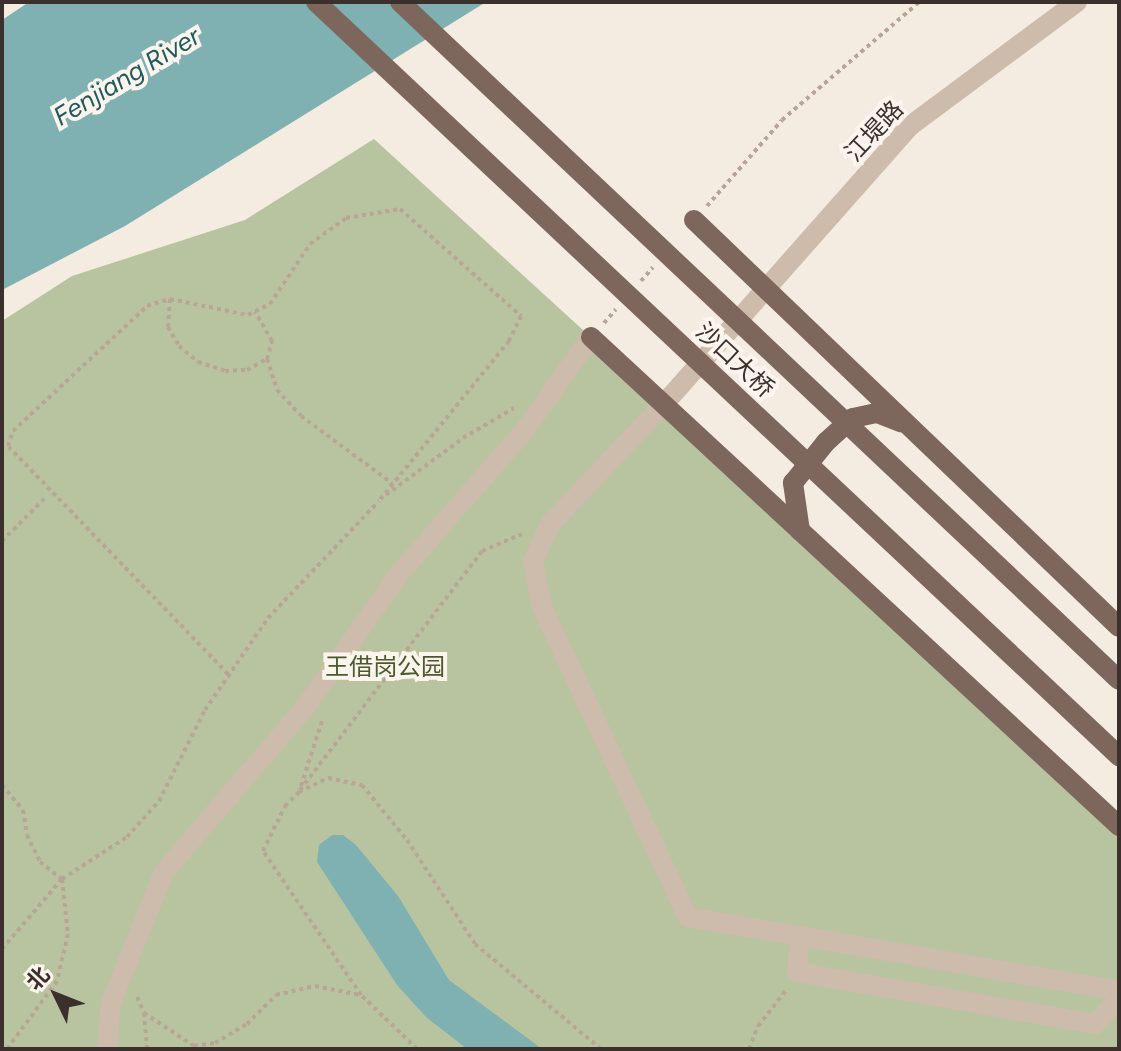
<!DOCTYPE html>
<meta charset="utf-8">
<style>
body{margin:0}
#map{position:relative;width:1121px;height:1051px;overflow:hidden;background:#f4ebe1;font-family:Figtree,"Noto Sans SC",sans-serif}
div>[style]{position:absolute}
.green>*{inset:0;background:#b8c4a0}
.water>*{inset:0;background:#7fb0b2}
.path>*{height:4px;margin-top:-2px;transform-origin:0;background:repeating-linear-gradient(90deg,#b9a596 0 4px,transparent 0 8px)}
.minor>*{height:20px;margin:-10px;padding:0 10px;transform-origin:10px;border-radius:10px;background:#cdbbac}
.tertiary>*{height:20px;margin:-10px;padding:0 10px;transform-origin:10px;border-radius:10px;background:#cdbbac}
.primary>*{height:20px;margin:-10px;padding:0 10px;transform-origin:10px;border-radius:10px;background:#7d675c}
.primary-bridge>*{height:20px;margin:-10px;padding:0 10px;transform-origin:10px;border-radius:10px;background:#7d675c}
span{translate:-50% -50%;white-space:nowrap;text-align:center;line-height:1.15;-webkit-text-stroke:8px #fbf5ee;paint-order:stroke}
.street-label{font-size:24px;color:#3b302b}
.park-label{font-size:24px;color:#4a5a2e}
.water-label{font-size:26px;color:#1f5a5e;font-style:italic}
.frame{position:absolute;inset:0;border:4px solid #3b302b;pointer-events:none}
.north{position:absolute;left:16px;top:955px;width:80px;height:80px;-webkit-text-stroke:6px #fbf5ee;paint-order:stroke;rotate:313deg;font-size:22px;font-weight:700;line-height:32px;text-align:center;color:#3b302b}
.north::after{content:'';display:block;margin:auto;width:28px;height:36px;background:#3b302b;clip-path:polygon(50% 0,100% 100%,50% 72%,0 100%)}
</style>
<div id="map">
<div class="green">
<i style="clip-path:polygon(374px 139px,1119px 820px,1119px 1049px,2px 1049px,2px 321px,72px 276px,245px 220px)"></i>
</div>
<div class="water">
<i style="clip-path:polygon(29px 2px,486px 2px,125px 226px,2px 290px,2px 20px)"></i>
<i style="clip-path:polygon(332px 835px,343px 835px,356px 845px,398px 896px,449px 980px,542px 1049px,467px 1049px,426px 1017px,397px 985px,317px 862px,319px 845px)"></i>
</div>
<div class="path">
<i style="left:707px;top:206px;width:114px;rotate:-48.9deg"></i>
<i style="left:782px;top:120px;width:181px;rotate:-40.7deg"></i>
<i style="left:641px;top:281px;width:18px;rotate:-49deg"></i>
<i style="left:170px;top:299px;width:28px;rotate:94deg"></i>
<i style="left:168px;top:327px;width:22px;rotate:60deg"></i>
<i style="left:179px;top:346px;width:25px;rotate:40deg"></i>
<i style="left:198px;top:362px;width:28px;rotate:18deg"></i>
<i style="left:225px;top:371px;width:22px;rotate:-3deg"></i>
<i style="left:247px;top:370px;width:23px;rotate:-29deg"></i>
<i style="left:267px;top:359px;width:19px;rotate:-74deg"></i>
<i style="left:272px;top:341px;width:34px;rotate:-120deg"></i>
<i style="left:604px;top:323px;width:18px;rotate:-49deg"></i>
<i style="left:267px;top:359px;width:33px;rotate:72deg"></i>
<i style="left:277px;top:390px;width:35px;rotate:47deg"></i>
<i style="left:301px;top:416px;width:113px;rotate:36.4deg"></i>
<i style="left:386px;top:495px;width:96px;rotate:-36.5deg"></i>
<i style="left:463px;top:438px;width:59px;rotate:-30.5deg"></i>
<i style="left:2px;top:541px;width:62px;rotate:-45deg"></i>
<i style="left:228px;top:674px;width:317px;rotate:-134deg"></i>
<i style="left:8px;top:446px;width:16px;rotate:-72deg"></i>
<i style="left:13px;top:431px;width:183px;rotate:-43deg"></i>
<i style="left:147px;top:306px;width:24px;rotate:-17deg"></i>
<i style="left:170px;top:299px;width:80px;rotate:11.6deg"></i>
<i style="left:248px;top:315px;width:25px;rotate:-27deg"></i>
<i style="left:270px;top:304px;width:72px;rotate:-56.3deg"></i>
<i style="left:310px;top:244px;width:44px;rotate:-35.8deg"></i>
<i style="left:346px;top:218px;width:55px;rotate:-9.5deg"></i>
<i style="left:400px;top:209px;width:162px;rotate:41.5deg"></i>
<i style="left:521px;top:316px;width:28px;rotate:116deg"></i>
<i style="left:509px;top:341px;width:206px;rotate:129.1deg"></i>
<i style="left:2px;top:785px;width:33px;rotate:50deg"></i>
<i style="left:23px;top:810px;width:25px;rotate:81deg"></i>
<i style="left:27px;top:835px;width:30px;rotate:64deg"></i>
<i style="left:40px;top:862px;width:28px;rotate:38deg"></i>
<i style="left:62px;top:879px;width:55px;rotate:83.8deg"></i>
<i style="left:68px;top:934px;width:48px;rotate:103.2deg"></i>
<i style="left:57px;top:981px;width:84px;rotate:126.3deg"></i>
<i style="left:301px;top:786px;width:71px;rotate:-72.1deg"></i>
<i style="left:300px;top:790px;width:300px;rotate:-52.7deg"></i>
<i style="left:482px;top:551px;width:43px;rotate:-23deg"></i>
<i style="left:2px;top:949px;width:92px;rotate:-49.4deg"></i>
<i style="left:62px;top:879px;width:77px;rotate:-32.9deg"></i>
<i style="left:127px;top:837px;width:48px;rotate:-48.4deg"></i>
<i style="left:159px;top:801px;width:102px;rotate:-63.2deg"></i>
<i style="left:205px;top:710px;width:112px;rotate:-55.6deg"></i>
<i style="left:268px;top:618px;width:161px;rotate:-46.5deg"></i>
<i style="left:137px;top:997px;width:17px;rotate:66deg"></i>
<i style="left:144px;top:1013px;width:36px;rotate:85deg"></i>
<i style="left:144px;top:1013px;width:60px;rotate:33.4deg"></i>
<i style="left:194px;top:1046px;width:21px;rotate:-8deg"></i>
<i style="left:215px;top:1043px;width:37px;rotate:-31deg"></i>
<i style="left:247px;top:1024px;width:41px;rotate:-45deg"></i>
<i style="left:276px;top:995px;width:40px;rotate:-13deg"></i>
<i style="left:315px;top:986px;width:46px;rotate:11.3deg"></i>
<i style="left:417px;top:1049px;width:78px;rotate:-136deg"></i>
<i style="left:361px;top:995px;width:174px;rotate:-124.2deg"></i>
<i style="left:263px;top:851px;width:50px;rotate:-63.9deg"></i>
<i style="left:285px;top:806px;width:20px;rotate:-45deg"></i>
<i style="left:299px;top:792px;width:32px;rotate:-26deg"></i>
<i style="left:328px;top:778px;width:35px;rotate:12deg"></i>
<i style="left:362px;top:785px;width:71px;rotate:50.7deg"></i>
<i style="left:407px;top:840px;width:124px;rotate:56.8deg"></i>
<i style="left:475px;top:944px;width:164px;rotate:39.8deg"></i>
<i style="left:749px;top:1049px;width:25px;rotate:-69deg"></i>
<i style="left:758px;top:1026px;width:48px;rotate:-51.7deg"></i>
</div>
<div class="minor">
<i style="left:664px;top:404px;width:166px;rotate:133.5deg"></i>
<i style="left:550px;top:524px;width:42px;rotate:114.1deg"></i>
<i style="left:533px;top:562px;width:46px;rotate:78.7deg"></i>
<i style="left:542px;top:607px;width:343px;rotate:64.8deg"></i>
<i style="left:688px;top:917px;width:437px;rotate:9.7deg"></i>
<i style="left:800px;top:937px;width:35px;rotate:95deg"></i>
<i style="left:797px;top:972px;width:303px;rotate:9.9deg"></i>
<i style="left:1095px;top:1024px;width:35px;rotate:-46deg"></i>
<i style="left:107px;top:1049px;width:46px;rotate:-85deg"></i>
<i style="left:111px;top:1003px;width:141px;rotate:-68deg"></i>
<i style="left:164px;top:872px;width:220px;rotate:-49.4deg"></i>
<i style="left:307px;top:705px;width:160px;rotate:-54.9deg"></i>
<i style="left:399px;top:574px;width:190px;rotate:-48.8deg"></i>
<i style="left:524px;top:431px;width:115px;rotate:-54.5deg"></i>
</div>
<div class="tertiary">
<i style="left:664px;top:404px;width:371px;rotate:-48.5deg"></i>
<i style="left:910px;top:126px;width:208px;rotate:-36.6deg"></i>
</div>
<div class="primary">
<i style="left:694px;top:220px;width:588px;rotate:43.76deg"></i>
<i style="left:591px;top:337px;width:720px;rotate:42.8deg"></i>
<i style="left:800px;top:531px;width:49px;rotate:-98.3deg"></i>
<i style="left:793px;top:483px;width:53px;rotate:-51.2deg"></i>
<i style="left:826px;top:442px;width:36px;rotate:-42deg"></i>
<i style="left:853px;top:418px;width:25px;rotate:-12deg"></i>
<i style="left:877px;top:413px;width:26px;rotate:21deg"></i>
</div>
<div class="primary-bridge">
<i style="left:316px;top:2px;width:1102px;rotate:43.2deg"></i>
<i style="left:400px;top:2px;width:988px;rotate:43.32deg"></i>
</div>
<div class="street-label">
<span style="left:874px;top:131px;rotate:-47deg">江堤路</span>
<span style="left:735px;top:360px;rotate:43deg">沙口大桥</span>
</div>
<div class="park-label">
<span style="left:385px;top:667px">王借岗公园</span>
</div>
<div class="water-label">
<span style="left:127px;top:77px;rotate:-31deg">Fenjiang River</span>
</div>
<div class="frame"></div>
<div class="north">北</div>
</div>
